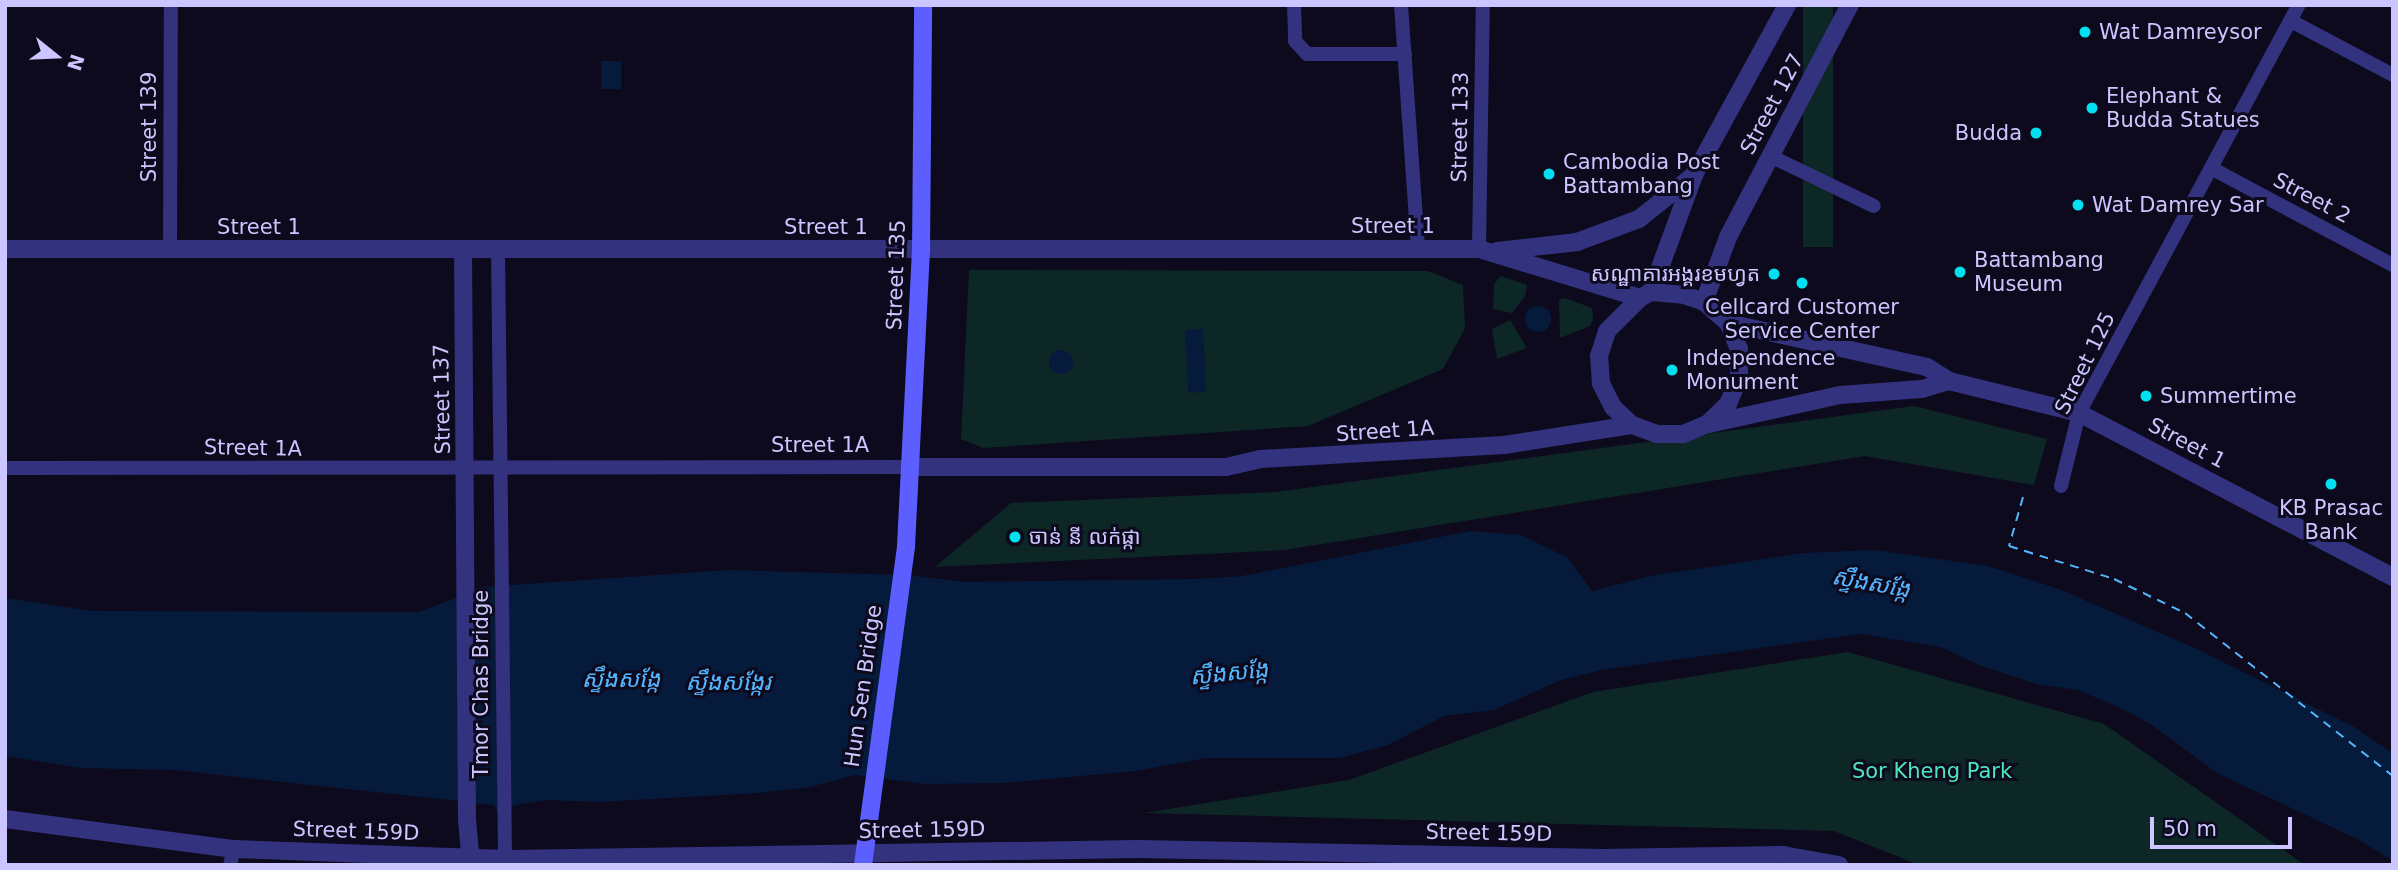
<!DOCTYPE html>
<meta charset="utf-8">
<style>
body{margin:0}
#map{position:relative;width:2398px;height:870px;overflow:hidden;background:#0d0a1d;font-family:"DejaVu Sans","Noto Sans Khmer",sans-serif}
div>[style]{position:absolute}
.green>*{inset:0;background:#0d2726;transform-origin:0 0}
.water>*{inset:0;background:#061a3b;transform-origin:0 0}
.round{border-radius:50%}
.ferry>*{height:2px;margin-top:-1px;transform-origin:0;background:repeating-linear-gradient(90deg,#54b5ff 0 9px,transparent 0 16px)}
.minor>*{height:14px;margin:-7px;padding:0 7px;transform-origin:7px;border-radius:7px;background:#33327f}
.tertiary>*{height:18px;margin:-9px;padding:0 9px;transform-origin:9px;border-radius:9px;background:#33327f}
.secondary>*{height:18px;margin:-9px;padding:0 9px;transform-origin:9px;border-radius:9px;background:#5d5eff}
.dots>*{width:19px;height:19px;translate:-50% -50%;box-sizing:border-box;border:4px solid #0d0a1d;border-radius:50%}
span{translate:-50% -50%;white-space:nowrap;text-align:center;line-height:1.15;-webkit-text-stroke:6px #0d0a1d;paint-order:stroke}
.poi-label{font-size:21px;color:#cbc6ff}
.left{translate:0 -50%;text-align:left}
.right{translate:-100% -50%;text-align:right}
.street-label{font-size:21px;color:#cbc6ff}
.park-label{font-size:21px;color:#4ce6bb}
.water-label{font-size:23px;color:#54b5ff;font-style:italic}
.frame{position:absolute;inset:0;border:7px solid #cbc6ff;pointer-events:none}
.north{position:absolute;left:21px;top:21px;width:70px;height:70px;-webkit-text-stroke:5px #0d0a1d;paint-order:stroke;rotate:108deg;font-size:19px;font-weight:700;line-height:28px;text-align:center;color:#cbc6ff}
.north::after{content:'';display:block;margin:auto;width:24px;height:32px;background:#cbc6ff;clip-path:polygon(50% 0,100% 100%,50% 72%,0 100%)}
.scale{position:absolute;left:2150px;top:817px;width:142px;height:32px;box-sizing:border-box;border:4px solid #cbc6ff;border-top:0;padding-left:9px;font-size:21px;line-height:24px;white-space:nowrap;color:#cbc6ff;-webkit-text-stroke:5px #0d0a1d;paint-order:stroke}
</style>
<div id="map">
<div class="green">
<i style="left:1803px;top:5px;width:30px;height:242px"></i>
<i style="clip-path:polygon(969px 270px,1428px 271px,1463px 285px,1465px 328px,1443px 369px,1308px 426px,983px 448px,961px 439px)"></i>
<i style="clip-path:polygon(1501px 276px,1527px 285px,1525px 296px,1512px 313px,1493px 309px,1494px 284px)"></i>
<i style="clip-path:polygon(1565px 298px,1592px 308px,1593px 319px,1590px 326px,1560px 338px,1559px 300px)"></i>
<i style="clip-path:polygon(1510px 320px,1527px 348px,1497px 359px,1492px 329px)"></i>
<i style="clip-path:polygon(1914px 406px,2047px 439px,2034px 485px,1865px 456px,1285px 550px,935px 567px,1011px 503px,1275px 492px)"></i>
<i style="clip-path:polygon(1848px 652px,2104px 724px,2305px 865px,1919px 865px,1834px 831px,1144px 813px,1349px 780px,1593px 692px)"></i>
</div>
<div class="water">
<i style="left:601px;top:61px;width:20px;height:28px"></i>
<i class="round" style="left:1525px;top:306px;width:26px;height:26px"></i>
<i style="left:1203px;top:329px;width:63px;height:18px;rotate:87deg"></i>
<i class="round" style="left:1049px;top:350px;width:24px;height:24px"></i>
<i style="clip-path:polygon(1471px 531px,1521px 535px,1568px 558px,1592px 591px,1650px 576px,1803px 553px,1875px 550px,1988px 566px,2059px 589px,2195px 648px,2356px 728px,2393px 754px,2393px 861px,2359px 840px,2217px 773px,2149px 723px,2118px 707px,2078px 690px,2036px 684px,1979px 665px,1941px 647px,1861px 634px,1601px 670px,1561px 680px,1494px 710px,1444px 716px,1388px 745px,1340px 758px,1206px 758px,1135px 771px,1004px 783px,925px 784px,855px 775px,810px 787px,758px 793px,599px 802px,547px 800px,514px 805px,502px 821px,494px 805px,175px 770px,81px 768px,5px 756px,5px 598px,93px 611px,419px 612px,484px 587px,729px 570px,906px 575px,965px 582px,1198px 579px,1242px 576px)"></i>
</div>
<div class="ferry">
<i style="left:2023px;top:497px;width:51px;rotate:105.9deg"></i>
<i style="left:2009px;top:546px;width:110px;rotate:17.4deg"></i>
<i style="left:2114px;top:579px;width:79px;rotate:25.6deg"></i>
<i style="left:2185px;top:613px;width:264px;rotate:38.1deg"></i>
</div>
<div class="minor">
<i style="left:1294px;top:5px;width:36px;rotate:88deg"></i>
<i style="left:1295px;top:41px;width:18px;rotate:47deg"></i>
<i style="left:1307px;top:54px;width:98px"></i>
<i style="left:1401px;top:5px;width:245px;rotate:86deg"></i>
<i style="left:2291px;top:21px;width:115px;rotate:27.9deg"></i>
<i style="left:1770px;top:156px;width:115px;rotate:25.7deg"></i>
<i style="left:2211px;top:168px;width:206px;rotate:28.1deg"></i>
<i style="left:170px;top:249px;width:244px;rotate:-89.8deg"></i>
<i style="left:498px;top:249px;width:610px;rotate:89.34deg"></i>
<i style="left:1479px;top:249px;width:244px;rotate:-89.1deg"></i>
<i style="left:5px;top:468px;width:904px;rotate:-0.06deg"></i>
<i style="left:2061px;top:486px;width:75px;rotate:-76.1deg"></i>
<i style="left:2079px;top:413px;width:464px;rotate:-61.7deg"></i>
<i style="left:230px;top:865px;width:16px;rotate:-76deg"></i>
</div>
<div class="tertiary">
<i style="left:5px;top:249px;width:1474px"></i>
<i style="left:1479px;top:249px;width:168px;rotate:16.9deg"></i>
<i style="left:463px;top:249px;width:570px;rotate:89.6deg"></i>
<i style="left:467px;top:819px;width:46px;rotate:85deg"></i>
<i style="left:1497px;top:251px;width:81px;rotate:-6.4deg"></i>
<i style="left:1577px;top:242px;width:66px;rotate:-20.4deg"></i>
<i style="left:1639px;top:219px;width:70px;rotate:-38.7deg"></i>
<i style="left:1651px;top:292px;width:125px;rotate:-69.8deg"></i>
<i style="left:1694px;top:175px;width:194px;rotate:-61.3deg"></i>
<i style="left:1704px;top:302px;width:69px;rotate:-69.7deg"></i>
<i style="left:1728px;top:237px;width:262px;rotate:-62.3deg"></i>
<i style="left:1728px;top:323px;width:28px;rotate:67deg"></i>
<i style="left:1739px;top:349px;width:29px;rotate:90deg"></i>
<i style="left:1739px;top:378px;width:28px;rotate:113deg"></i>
<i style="left:1728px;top:404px;width:29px;rotate:136deg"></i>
<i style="left:1707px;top:424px;width:26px;rotate:157deg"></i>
<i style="left:1683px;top:434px;width:26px;rotate:180deg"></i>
<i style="left:1657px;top:434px;width:27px;rotate:-160deg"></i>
<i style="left:1632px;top:425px;width:26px;rotate:-137deg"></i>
<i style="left:1613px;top:407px;width:27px;rotate:-117deg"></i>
<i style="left:1601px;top:383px;width:27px;rotate:-94deg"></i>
<i style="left:1599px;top:356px;width:26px;rotate:-72deg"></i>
<i style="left:1607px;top:331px;width:47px;rotate:-45deg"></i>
<i style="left:1640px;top:298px;width:13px;rotate:-29deg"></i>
<i style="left:1651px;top:292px;width:33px;rotate:5deg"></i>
<i style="left:1684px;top:295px;width:21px;rotate:19deg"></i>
<i style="left:1704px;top:302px;width:32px;rotate:41deg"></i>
<i style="left:1728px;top:323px;width:204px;rotate:12.5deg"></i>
<i style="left:1927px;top:367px;width:26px;rotate:32deg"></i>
<i style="left:1949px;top:381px;width:134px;rotate:13.8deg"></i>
<i style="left:2079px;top:413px;width:354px;rotate:27.6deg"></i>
<i style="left:1709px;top:424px;width:134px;rotate:-12.5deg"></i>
<i style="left:1840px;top:395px;width:82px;rotate:-4.2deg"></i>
<i style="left:1922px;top:389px;width:28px;rotate:-17deg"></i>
<i style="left:909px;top:467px;width:317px"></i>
<i style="left:1226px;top:467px;width:35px;rotate:-13deg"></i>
<i style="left:1260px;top:459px;width:244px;rotate:-3.3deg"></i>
<i style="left:1504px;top:445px;width:130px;rotate:-8.9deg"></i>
<i style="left:5px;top:819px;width:231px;rotate:7.5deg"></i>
<i style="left:234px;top:849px;width:271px;rotate:2.1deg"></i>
<i style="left:505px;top:859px;width:632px;rotate:-0.91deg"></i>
<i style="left:1137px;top:849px;width:466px;rotate:1.1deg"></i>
<i style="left:1603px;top:858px;width:180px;rotate:-1deg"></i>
<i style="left:1783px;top:855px;width:57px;rotate:10.1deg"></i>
</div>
<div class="secondary">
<i style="left:863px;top:865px;width:322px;rotate:-82.3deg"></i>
<i style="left:906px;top:546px;width:296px;rotate:-87.1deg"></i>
<i style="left:921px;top:250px;width:245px;rotate:-89.5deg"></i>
</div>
<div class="dots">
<i style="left:2085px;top:32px;background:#00e0f1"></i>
<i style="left:2092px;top:108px;background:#00e0f1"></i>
<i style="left:2036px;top:133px;background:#00e0f1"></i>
<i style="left:1549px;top:174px;background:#00e0f1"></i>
<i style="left:2078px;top:205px;background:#00e0f1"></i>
<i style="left:1960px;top:272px;background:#00e0f1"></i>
<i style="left:1774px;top:274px;background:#00e0f1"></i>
<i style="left:1802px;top:283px;background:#00e0f1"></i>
<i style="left:1672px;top:370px;background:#00e0f1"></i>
<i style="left:2146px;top:396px;background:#00e0f1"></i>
<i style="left:2331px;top:484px;background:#00e0f1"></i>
<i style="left:1015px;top:537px;background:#00e0f1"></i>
</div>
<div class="poi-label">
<span class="left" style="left:2099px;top:32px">Wat Damreysor</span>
<span class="left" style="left:2106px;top:108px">Elephant &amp;<br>Budda Statues</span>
<span class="right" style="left:2022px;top:133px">Budda</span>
<span class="left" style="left:1563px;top:174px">Cambodia Post<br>Battambang</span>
<span class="left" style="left:2092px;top:205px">Wat Damrey Sar</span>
<span class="left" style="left:1974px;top:272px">Battambang<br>Museum</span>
<span class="right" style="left:1760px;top:274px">សណ្ឋាគារអង្គរខមហ្វត</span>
<span style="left:1802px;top:319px">Cellcard Customer<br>Service Center</span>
<span class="left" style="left:1686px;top:370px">Independence<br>Monument</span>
<span class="left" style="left:2160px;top:396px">Summertime</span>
<span style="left:2331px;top:520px">KB Prasac<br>Bank</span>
<span class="left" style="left:1029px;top:537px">ចាន់ នី លក់ផ្កា</span>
</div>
<div class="street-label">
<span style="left:1772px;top:104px;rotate:-62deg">Street 127</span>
<span style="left:149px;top:127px;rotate:-90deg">Street 139</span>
<span style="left:1460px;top:127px;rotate:-89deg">Street 133</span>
<span style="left:2312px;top:198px;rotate:28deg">Street 2</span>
<span style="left:1393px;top:226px">Street 1</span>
<span style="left:259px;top:227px">Street 1</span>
<span style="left:826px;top:227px">Street 1</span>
<span style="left:896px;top:275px;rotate:-88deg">Street 135</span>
<span style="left:2085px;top:363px;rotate:-64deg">Street 125</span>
<span style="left:442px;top:399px;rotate:-91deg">Street 137</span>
<span style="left:1385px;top:431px;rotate:-4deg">Street 1A</span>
<span style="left:2187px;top:443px;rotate:28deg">Street 1</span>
<span style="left:820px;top:445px">Street 1A</span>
<span style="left:253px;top:448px;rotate:1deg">Street 1A</span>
<span style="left:481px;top:684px;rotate:-90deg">Tmor Chas Bridge</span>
<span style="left:863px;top:686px;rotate:-82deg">Hun Sen Bridge</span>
<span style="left:922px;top:830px;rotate:-1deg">Street 159D</span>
<span style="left:356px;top:831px;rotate:2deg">Street 159D</span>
<span style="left:1489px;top:833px;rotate:1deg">Street 159D</span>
</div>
<div class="park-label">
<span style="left:1932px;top:771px">Sor Kheng Park</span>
</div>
<div class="water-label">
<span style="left:1871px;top:583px;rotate:10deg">ស្ទឹងសង្កែ</span>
<span style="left:1229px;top:673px;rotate:-6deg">ស្ទឹងសង្កែ</span>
<span style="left:621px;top:679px">ស្ទឹងសង្កែ</span>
<span style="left:728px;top:682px">ស្ទឹងសង្កែរ</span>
</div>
<div class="frame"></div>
<div class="north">N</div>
<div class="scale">50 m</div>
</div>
